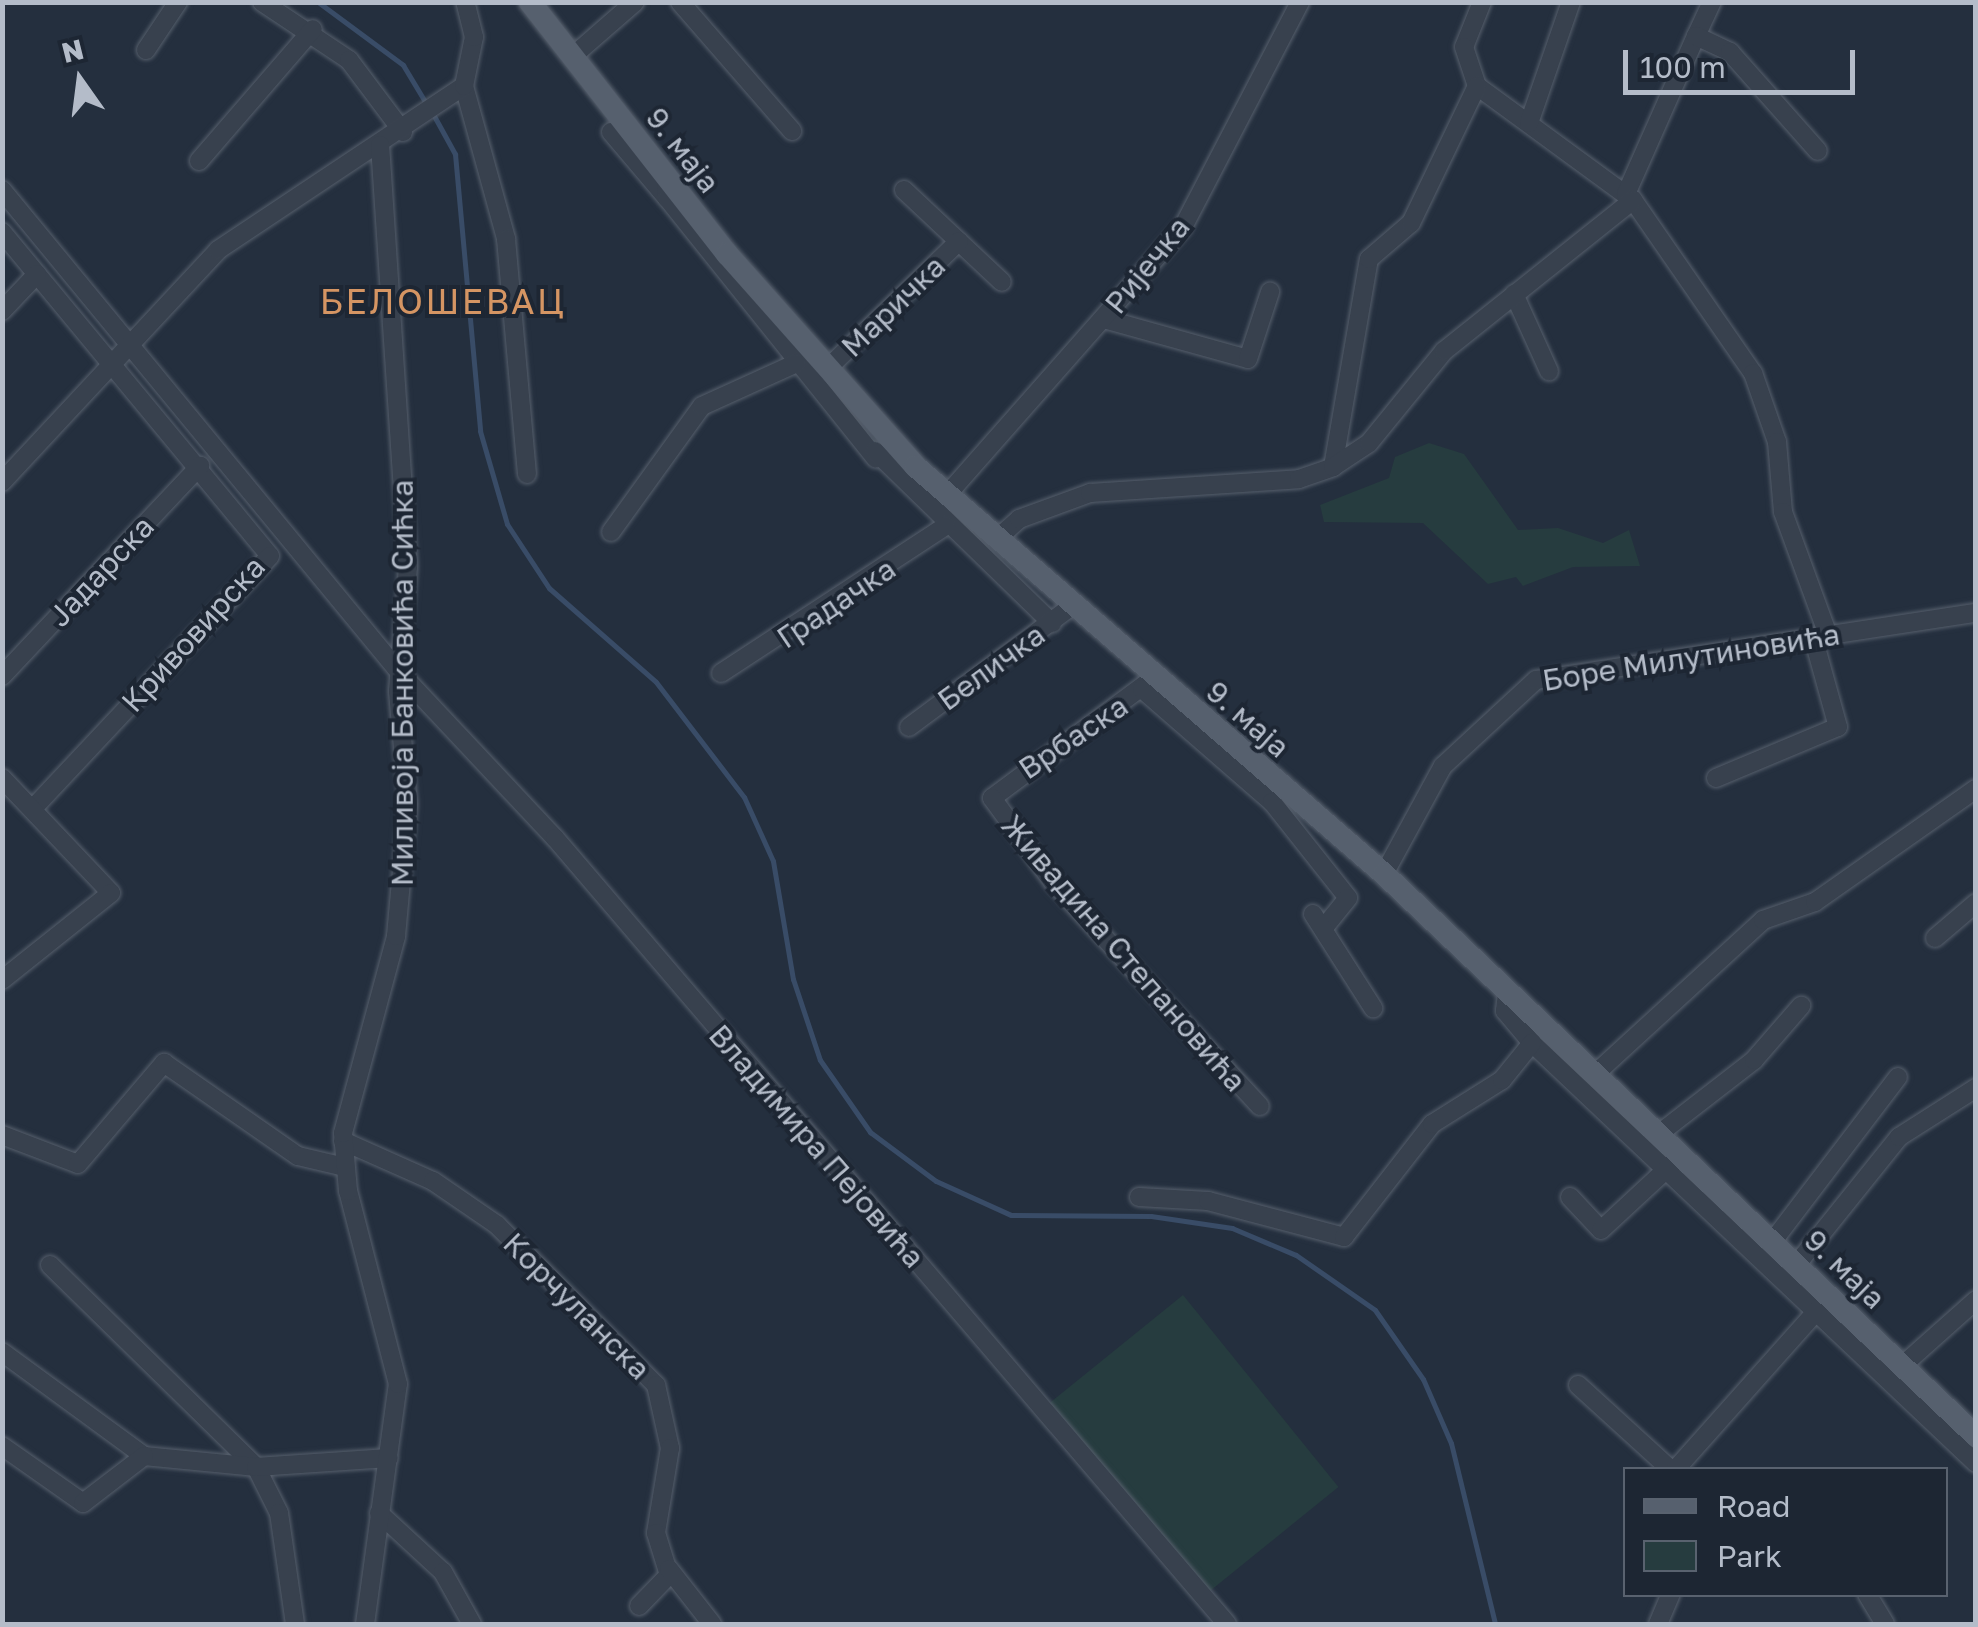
<!DOCTYPE html>
<meta charset="utf-8">
<style>
body{margin:0}
#map{position:relative;width:1978px;height:1627px;overflow:hidden;background:#242f3e;font-family:"Golos Text",sans-serif}
div>[style]{position:absolute}
.green>*{inset:0;background:#263c3f;transform-origin:0 0}
.stream>*{height:5px;margin:-2.5px;padding:0 2.5px;transform-origin:2.5px;border-radius:2.5px;background:#394c67}
.roads{filter:drop-shadow(0 0 2px #565f6c) drop-shadow(0 0 2px #565f6c)}
.minor>*{height:18px;margin:-9px;padding:0 9px;transform-origin:9px;border-radius:9px;background:#38414e}
.major>*{height:22px;margin:-11px;padding:0 11px;transform-origin:11px;border-radius:11px;background:#56606e}
span{translate:-50% -50%;white-space:nowrap;text-align:center;line-height:1.15;-webkit-text-stroke:8px #1d2633;paint-order:stroke}
.street-label{font-size:30px;color:#b4bcc9}
.quarter-label{font-size:35px;color:#d59563;letter-spacing:2.5px}
.frame{position:absolute;inset:0;border:5px solid #b4bcc9;pointer-events:none}
.legend{position:absolute;left:1623px;top:1467px;width:325px;height:130px;box-sizing:border-box;background:#1d2633;border:2px solid #59626f;margin:0;padding:12px 18px;list-style:none;font-size:30px;color:#b4bcc9}
.legend li{display:flex;align-items:center;gap:20px;height:50px}
.legend b{width:50px;border:2px solid #59626f}
.north{position:absolute;left:30px;top:30px;width:100px;height:100px;-webkit-text-stroke:8px #1d2633;paint-order:stroke;rotate:346deg;font-size:28px;font-weight:700;line-height:40px;text-align:center;color:#b4bcc9}
.north::after{content:'';display:block;margin:auto;width:35px;height:45px;background:#b4bcc9;clip-path:polygon(50% 0,100% 100%,50% 72%,0 100%)}
.scale{position:absolute;left:1623px;top:50px;width:232px;height:45px;box-sizing:border-box;border:5px solid #b4bcc9;border-top:0;padding-left:12px;font-size:30px;line-height:35px;white-space:nowrap;color:#b4bcc9;-webkit-text-stroke:8px #1d2633;paint-order:stroke}
</style>
<div id="map">
<div class="green">
<i style="clip-path:polygon(1429px 443px,1464px 454px,1518px 530px,1558px 528px,1603px 543px,1629px 530px,1640px 566px,1573px 567px,1523px 586px,1516px 577px,1488px 584px,1423px 523px,1324px 522px,1320px 505px,1389px 478px,1395px 457px)"></i>
<i style="left:1183px;top:1295px;width:247px;height:176px;rotate:51deg"></i>
</div>
<div class="stream">
<i style="left:318px;top:2px;width:106px;rotate:36.5deg"></i>
<i style="left:403px;top:65px;width:47px;rotate:59deg"></i>
<i style="left:433px;top:114px;width:46px;rotate:61.2deg"></i>
<i style="left:455px;top:154px;width:278px;rotate:84.8deg"></i>
<i style="left:480px;top:431px;width:97px;rotate:73.8deg"></i>
<i style="left:507px;top:524px;width:77px;rotate:56.7deg"></i>
<i style="left:549px;top:588px;width:142px;rotate:41.3deg"></i>
<i style="left:656px;top:682px;width:145px;rotate:52.6deg"></i>
<i style="left:744px;top:797px;width:70px;rotate:65.6deg"></i>
<i style="left:773px;top:861px;width:120px;rotate:80.4deg"></i>
<i style="left:793px;top:979px;width:85px;rotate:71.6deg"></i>
<i style="left:820px;top:1060px;width:88px;rotate:55.2deg"></i>
<i style="left:870px;top:1132px;width:82px;rotate:36.6deg"></i>
<i style="left:936px;top:1181px;width:82px;rotate:24.4deg"></i>
<i style="left:1011px;top:1215px;width:140px;rotate:0.4deg"></i>
<i style="left:1151px;top:1216px;width:82px;rotate:8.4deg"></i>
<i style="left:1232px;top:1228px;width:69px;rotate:22.9deg"></i>
<i style="left:1296px;top:1255px;width:96px;rotate:34.8deg"></i>
<i style="left:1375px;top:1310px;width:84px;rotate:55.2deg"></i>
<i style="left:1423px;top:1379px;width:70px;rotate:66.4deg"></i>
<i style="left:1451px;top:1443px;width:186px;rotate:76.3deg"></i>
</div>
<div class="roads">
<div class="minor">
<i style="left:262px;top:2px;width:105px;rotate:33.7deg"></i>
<i style="left:349px;top:60px;width:90px;rotate:53.1deg"></i>
<i style="left:680px;top:2px;width:171px;rotate:49deg"></i>
<i style="left:1482px;top:2px;width:48px;rotate:111.8deg"></i>
<i style="left:1464px;top:47px;width:41px;rotate:71.6deg"></i>
<i style="left:1477px;top:86px;width:193px;rotate:36.2deg"></i>
<i style="left:1633px;top:200px;width:211px;rotate:55.3deg"></i>
<i style="left:1753px;top:373px;width:73px;rotate:70.8deg"></i>
<i style="left:1777px;top:442px;width:70px;rotate:85.1deg"></i>
<i style="left:1783px;top:512px;width:131px;rotate:69.9deg"></i>
<i style="left:1696px;top:36px;width:38px;rotate:-65deg"></i>
<i style="left:146px;top:50px;width:58px;rotate:-56.3deg"></i>
<i style="left:573px;top:56px;width:82px;rotate:-41.1deg"></i>
<i style="left:464px;top:86px;width:159px;rotate:74.6deg"></i>
<i style="left:506px;top:239px;width:236px;rotate:84.9deg"></i>
<i style="left:1529px;top:123px;width:128px;rotate:-70.9deg"></i>
<i style="left:611px;top:132px;width:87px;rotate:49.7deg"></i>
<i style="left:199px;top:161px;width:174px;rotate:-49.2deg"></i>
<i style="left:666px;top:178px;width:20px;rotate:87deg"></i>
<i style="left:667px;top:198px;width:334px;rotate:51.3deg"></i>
<i style="left:2px;top:190px;width:626px;rotate:50.51deg"></i>
<i style="left:400px;top:673px;width:226px;rotate:46.8deg"></i>
<i style="left:555px;top:838px;width:1034px;rotate:49.47deg"></i>
<i style="left:904px;top:190px;width:134px;rotate:43.2deg"></i>
<i style="left:1626px;top:194px;width:173px;rotate:-66.1deg"></i>
<i style="left:1696px;top:36px;width:38px;rotate:25deg"></i>
<i style="left:1730px;top:52px;width:132px;rotate:48.4deg"></i>
<i style="left:2px;top:232px;width:420px;rotate:50.4deg"></i>
<i style="left:270px;top:556px;width:345px;rotate:133.2deg"></i>
<i style="left:1514px;top:294px;width:85px;rotate:65.6deg"></i>
<i style="left:2px;top:311px;width:51px;rotate:-46.6deg"></i>
<i style="left:1104px;top:319px;width:149px;rotate:15.5deg"></i>
<i style="left:1248px;top:359px;width:71px;rotate:-71.8deg"></i>
<i style="left:826px;top:370px;width:185px;rotate:-44.1deg"></i>
<i style="left:875px;top:451px;width:247px;rotate:44.2deg"></i>
<i style="left:1333px;top:467px;width:211px;rotate:-80.2deg"></i>
<i style="left:1369px;top:259px;width:55px;rotate:-40.6deg"></i>
<i style="left:1411px;top:223px;width:152px;rotate:-64.3deg"></i>
<i style="left:2px;top:482px;width:317px;rotate:-47deg"></i>
<i style="left:218px;top:250px;width:296px;rotate:-33.7deg"></i>
<i style="left:464px;top:86px;width:50px;rotate:-78.5deg"></i>
<i style="left:474px;top:37px;width:36px;rotate:-104deg"></i>
<i style="left:946px;top:496px;width:359px;rotate:-48.6deg"></i>
<i style="left:1183px;top:227px;width:254px;rotate:-62.5deg"></i>
<i style="left:611px;top:532px;width:155px;rotate:-54.2deg"></i>
<i style="left:702px;top:406px;width:104px;rotate:-24.4deg"></i>
<i style="left:997px;top:539px;width:30px;rotate:-42deg"></i>
<i style="left:1019px;top:519px;width:76px;rotate:-20.1deg"></i>
<i style="left:1090px;top:493px;width:209px;rotate:-3.8deg"></i>
<i style="left:1299px;top:479px;width:36px;rotate:-19deg"></i>
<i style="left:1333px;top:467px;width:43px;rotate:-33.7deg"></i>
<i style="left:1369px;top:443px;width:119px;rotate:-50.8deg"></i>
<i style="left:1444px;top:351px;width:242px;rotate:-38.6deg"></i>
<i style="left:721px;top:673px;width:269px;rotate:-33.2deg"></i>
<i style="left:2px;top:676px;width:289px;rotate:-46.7deg"></i>
<i style="left:1155px;top:677px;width:203px;rotate:143.4deg"></i>
<i style="left:992px;top:798px;width:104px;rotate:54deg"></i>
<i style="left:1053px;top:882px;width:305px;rotate:47.3deg"></i>
<i style="left:1142px;top:689px;width:172px;rotate:41deg"></i>
<i style="left:1272px;top:802px;width:122px;rotate:51.6deg"></i>
<i style="left:1348px;top:898px;width:38px;rotate:129deg"></i>
<i style="left:909px;top:727px;width:203px;rotate:-36.6deg"></i>
<i style="left:2px;top:778px;width:158px;rotate:46.5deg"></i>
<i style="left:111px;top:893px;width:139px;rotate:141.4deg"></i>
<i style="left:1716px;top:778px;width:132px;rotate:-22.7deg"></i>
<i style="left:1838px;top:727px;width:93px;rotate:-105.5deg"></i>
<i style="left:1384px;top:874px;width:123px;rotate:-61.4deg"></i>
<i style="left:1443px;top:766px;width:127px;rotate:-42.8deg"></i>
<i style="left:1536px;top:680px;width:445px;rotate:-8.7deg"></i>
<i style="left:1313px;top:914px;width:112px;rotate:57.4deg"></i>
<i style="left:1935px;top:938px;width:54px;rotate:-40.5deg"></i>
<i style="left:1507px;top:994px;width:17px;rotate:97deg"></i>
<i style="left:1505px;top:1011px;width:42px;rotate:49.8deg"></i>
<i style="left:1532px;top:1043px;width:611px;rotate:43.41deg"></i>
<i style="left:1594px;top:1075px;width:229px;rotate:-42.5deg"></i>
<i style="left:1763px;top:920px;width:55px;rotate:-19.1deg"></i>
<i style="left:1815px;top:902px;width:197px;rotate:-35.1deg"></i>
<i style="left:1660px;top:1133px;width:119px;rotate:-37.8deg"></i>
<i style="left:1754px;top:1060px;width:72px;rotate:-49deg"></i>
<i style="left:2px;top:1135px;width:81px;rotate:20.9deg"></i>
<i style="left:78px;top:1164px;width:133px;rotate:-49.6deg"></i>
<i style="left:164px;top:1063px;width:163px;rotate:34.8deg"></i>
<i style="left:298px;top:1156px;width:48px;rotate:13.2deg"></i>
<i style="left:343px;top:1141px;width:98px;rotate:24deg"></i>
<i style="left:433px;top:1181px;width:78px;rotate:34.5deg"></i>
<i style="left:497px;top:1225px;width:226px;rotate:45.2deg"></i>
<i style="left:656px;top:1385px;width:65px;rotate:77.5deg"></i>
<i style="left:670px;top:1448px;width:86px;rotate:99.4deg"></i>
<i style="left:656px;top:1533px;width:44px;rotate:72.8deg"></i>
<i style="left:669px;top:1575px;width:43px;rotate:134.1deg"></i>
<i style="left:1139px;top:1197px;width:69px;rotate:3.3deg"></i>
<i style="left:1208px;top:1201px;width:141px;rotate:14.8deg"></i>
<i style="left:1344px;top:1237px;width:143px;rotate:-52.1deg"></i>
<i style="left:1432px;top:1124px;width:83px;rotate:-32.2deg"></i>
<i style="left:1502px;top:1080px;width:48px;rotate:-51deg"></i>
<i style="left:1570px;top:1197px;width:45px;rotate:46.8deg"></i>
<i style="left:1601px;top:1230px;width:98px;rotate:-42.9deg"></i>
<i style="left:1773px;top:1241px;width:206px;rotate:-52.7deg"></i>
<i style="left:1797px;top:1264px;width:163px;rotate:-51.2deg"></i>
<i style="left:1899px;top:1137px;width:91px;rotate:-32.5deg"></i>
<i style="left:50px;top:1265px;width:289px;rotate:44.4deg"></i>
<i style="left:256px;top:1467px;width:51px;rotate:63.4deg"></i>
<i style="left:279px;top:1513px;width:112px;rotate:81.8deg"></i>
<i style="left:2px;top:1352px;width:176px;rotate:36.2deg"></i>
<i style="left:144px;top:1456px;width:113px;rotate:5.6deg"></i>
<i style="left:256px;top:1467px;width:133px;rotate:-3.9deg"></i>
<i style="left:1902px;top:1366px;width:99px;rotate:-41.7deg"></i>
<i style="left:1578px;top:1385px;width:126px;rotate:42.4deg"></i>
<i style="left:2px;top:1446px;width:99px;rotate:35.1deg"></i>
<i style="left:83px;top:1503px;width:77px;rotate:-37.6deg"></i>
<i style="left:1675px;top:1470px;width:222px;rotate:-48.3deg"></i>
<i style="left:379px;top:1513px;width:87px;rotate:42.7deg"></i>
<i style="left:443px;top:1572px;width:60px;rotate:60.9deg"></i>
<i style="left:669px;top:1569px;width:70px;rotate:52deg"></i>
<i style="left:1867px;top:1594px;width:35px;rotate:59deg"></i>
<i style="left:365px;top:1624px;width:242px;rotate:-82.2deg"></i>
<i style="left:398px;top:1384px;width:199px;rotate:-104.5deg"></i>
<i style="left:348px;top:1191px;width:58px;rotate:-94.9deg"></i>
<i style="left:343px;top:1133px;width:204px;rotate:-74.9deg"></i>
<i style="left:396px;top:936px;width:133px;rotate:-84.8deg"></i>
<i style="left:408px;top:804px;width:113px;rotate:-95.1deg"></i>
<i style="left:398px;top:691px;width:125px;rotate:-85.4deg"></i>
<i style="left:408px;top:566px;width:422px;rotate:-93.8deg"></i>
<i style="left:1658px;top:1624px;width:33px;rotate:-67deg"></i>
</div>
<div class="major">
<i style="left:530px;top:2px;width:320px;rotate:52deg"></i>
<i style="left:727px;top:254px;width:283px;rotate:48.4deg"></i>
<i style="left:915px;top:466px;width:622px;rotate:41.02deg"></i>
<i style="left:1384px;top:874px;width:816px;rotate:43.51deg"></i>
</div>
</div>
<div class="street-label">
<span style="left:683px;top:150px;rotate:52deg">9. маја</span>
<span style="left:1147px;top:265px;rotate:-51deg">Ријечка</span>
<span style="left:893px;top:306px;rotate:-44deg">Маричка</span>
<span style="left:101px;top:571px;rotate:-47deg">Јадарска</span>
<span style="left:836px;top:603px;rotate:-34deg">Градачка</span>
<span style="left:193px;top:634px;rotate:-48deg">Кривовирска</span>
<span style="left:1691px;top:657px;rotate:-9deg">Боре Милутиновића</span>
<span style="left:991px;top:667px;rotate:-36deg">Беличка</span>
<span style="left:402px;top:683px;rotate:-90deg">Миливоја Банковића Сићка</span>
<span style="left:1248px;top:719px;rotate:41deg">9. маја</span>
<span style="left:1073px;top:737px;rotate:-34deg">Врбаска</span>
<span style="left:1124px;top:953px;rotate:49deg">Живадина Степановића</span>
<span style="left:817px;top:1146px;rotate:49deg">Владимира Пејовића</span>
<span style="left:1845px;top:1269px;rotate:44deg">9. маја</span>
<span style="left:577px;top:1306px;rotate:45deg">Корчуланска</span>
</div>
<div class="quarter-label">
<span style="left:443px;top:301px">БЕЛОШЕВАЦ</span>
</div>
<div class="frame"></div>
<ul class="legend">
<li><b style="height:12px;background:#56606e"></b>Road</li>
<li><b style="height:28px;background:#263c3f"></b>Park</li>
</ul>
<div class="north">N</div>
<div class="scale">100 m</div>
</div>
